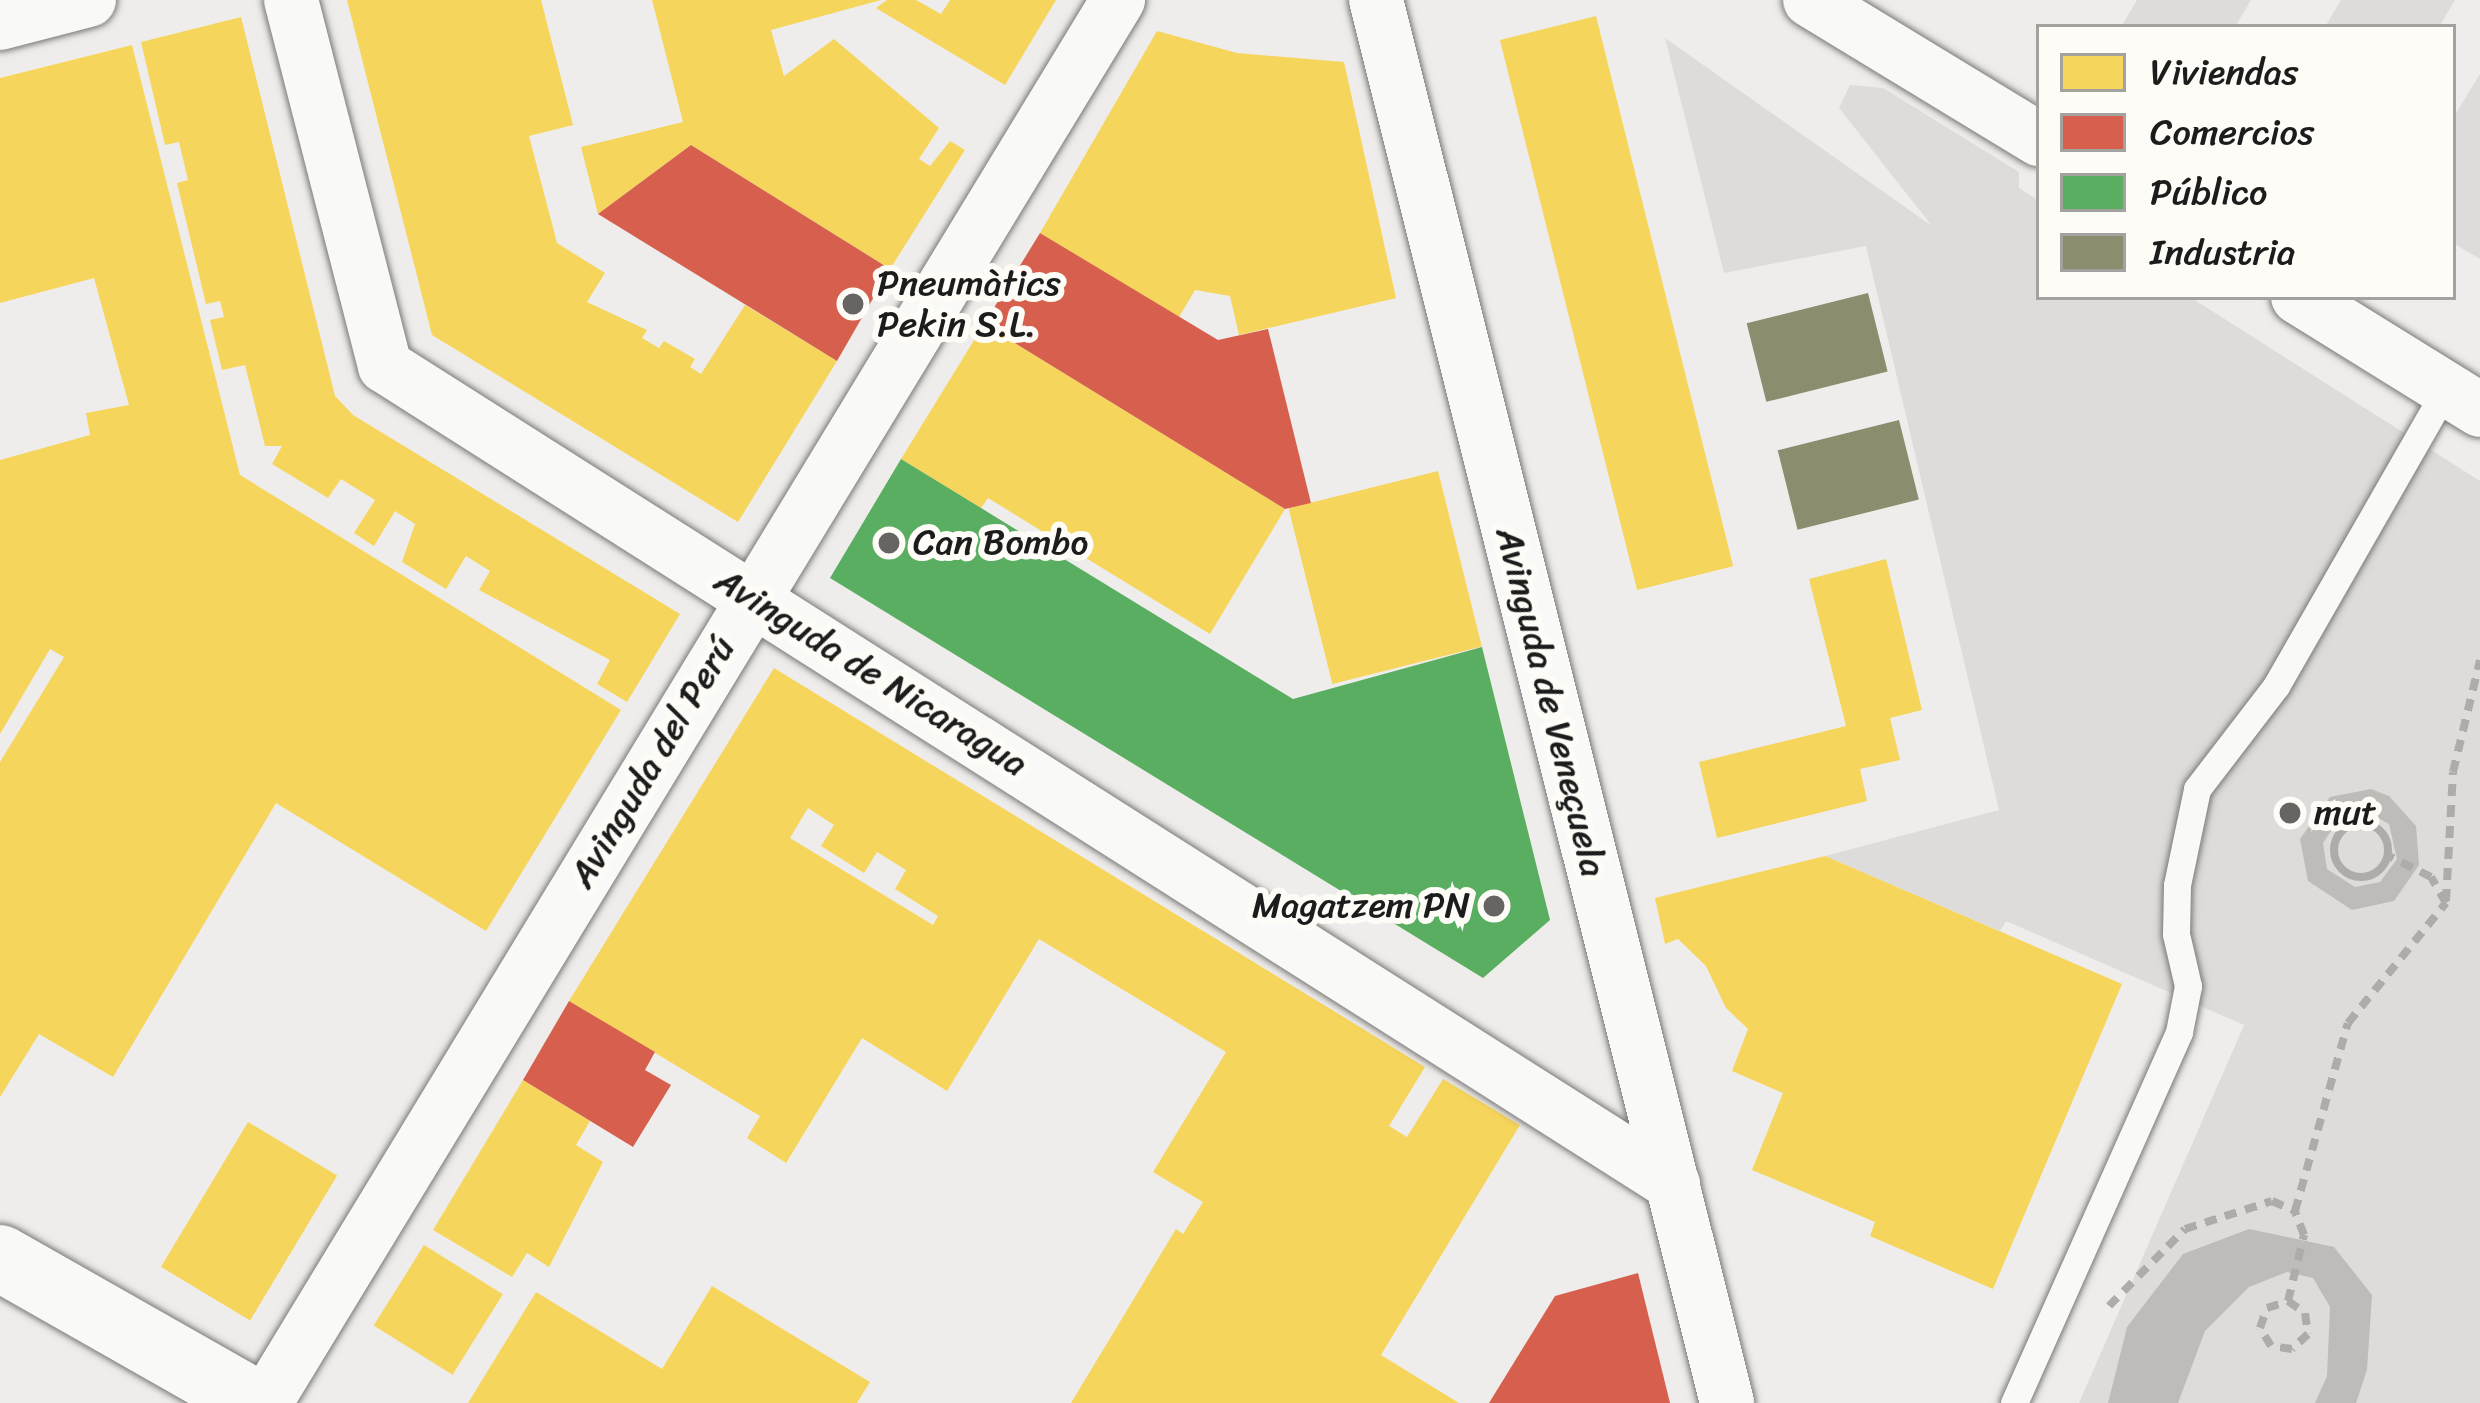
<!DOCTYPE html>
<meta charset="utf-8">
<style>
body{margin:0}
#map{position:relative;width:2480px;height:1403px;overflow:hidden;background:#efedeb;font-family:Sriracha,sans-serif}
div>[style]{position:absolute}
.green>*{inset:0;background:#dedcda}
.water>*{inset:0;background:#bdbcb9}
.homes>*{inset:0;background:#f6d55c;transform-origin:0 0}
.shops>*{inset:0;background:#d6604d}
.public>*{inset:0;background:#5aae61}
.industry>*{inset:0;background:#8c8c6e;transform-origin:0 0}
.path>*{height:8px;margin-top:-4px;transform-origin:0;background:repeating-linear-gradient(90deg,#aeacab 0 12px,transparent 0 21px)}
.path>.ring{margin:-4px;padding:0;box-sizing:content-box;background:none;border:8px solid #aeacab;border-radius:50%}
.roads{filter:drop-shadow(0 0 3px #7b7a79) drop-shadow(0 0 3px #7b7a79)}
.lane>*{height:27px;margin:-13.5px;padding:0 13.5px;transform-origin:13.5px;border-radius:13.5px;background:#f9f9f7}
.street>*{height:54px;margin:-27px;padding:0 27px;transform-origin:27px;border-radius:27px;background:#f9f9f7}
.secondary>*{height:66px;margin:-33px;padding:0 33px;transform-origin:33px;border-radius:33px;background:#f9f9f7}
.dots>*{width:33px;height:33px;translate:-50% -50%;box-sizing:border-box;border:6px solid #fdfcf7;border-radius:50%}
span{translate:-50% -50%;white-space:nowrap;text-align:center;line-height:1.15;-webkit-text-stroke:12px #fdfcf7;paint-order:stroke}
.poi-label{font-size:36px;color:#1c1c1c}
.left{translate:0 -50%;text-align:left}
.right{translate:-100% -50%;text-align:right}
.street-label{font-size:36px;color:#1c1c1c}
.legend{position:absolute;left:2036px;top:24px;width:420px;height:276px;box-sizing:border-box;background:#fdfcf7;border:3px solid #a3a29f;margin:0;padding:15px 21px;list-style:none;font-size:36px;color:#1c1c1c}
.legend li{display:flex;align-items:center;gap:24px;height:60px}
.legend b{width:60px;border:3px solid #a3a29f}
</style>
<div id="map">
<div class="green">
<i style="clip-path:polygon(2137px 0,2251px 0,2235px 27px,2121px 27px)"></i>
<i style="clip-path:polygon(2341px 0,2455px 0,2439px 27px,2325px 27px)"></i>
<i style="clip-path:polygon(1665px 38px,1932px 226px,1839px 108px,1850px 85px,1883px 88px,2019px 172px,2019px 188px,2039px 201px,2039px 297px,2190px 297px,2480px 481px,2480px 1403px,2079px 1403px,2244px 1025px,2006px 921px,2000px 931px,1825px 856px,1999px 810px,1866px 246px,1724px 273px)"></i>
<i style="clip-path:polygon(2480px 74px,2480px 259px,2453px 243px,2453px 118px)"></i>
</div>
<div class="water">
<i style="clip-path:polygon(evenodd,2371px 789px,2389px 796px,2416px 826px,2419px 865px,2394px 901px,2352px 910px,2308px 881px,2300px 839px,2330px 797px,2371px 789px,2367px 812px,2389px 824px,2397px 859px,2380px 882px,2355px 887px,2327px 869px,2323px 843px,2341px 816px,2367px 812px)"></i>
<i style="clip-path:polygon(2249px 1229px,2334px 1247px,2372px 1295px,2367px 1370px,2356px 1403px,2315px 1403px,2327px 1376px,2330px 1307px,2313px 1278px,2287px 1272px,2249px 1287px,2205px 1331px,2178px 1403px,2108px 1403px,2127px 1327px,2183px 1254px)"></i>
</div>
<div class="homes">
<i style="clip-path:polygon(347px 0,541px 0,573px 125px,529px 136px,557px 243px,605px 273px,587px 302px,647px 330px,642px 338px,659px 348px,664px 341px,695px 359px,690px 367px,701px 374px,745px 305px,837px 361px,738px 522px,432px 335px)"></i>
<i style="clip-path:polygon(652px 0,881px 0,771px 30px,784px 76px,834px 39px,939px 128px,919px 159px,930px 166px,950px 141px,965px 150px,890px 269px,691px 145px,598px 214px,581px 147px,683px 122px)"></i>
<i style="clip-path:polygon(887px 0,916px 0,941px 14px,950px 0,1056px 0,1005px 85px,876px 8px)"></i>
<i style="left:1596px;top:16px;width:567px;height:99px;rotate:76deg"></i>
<i style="clip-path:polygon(241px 17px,335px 396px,353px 415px,680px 614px,627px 702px,597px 684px,610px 660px,479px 590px,490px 571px,466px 556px,446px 589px,402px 562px,415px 524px,395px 511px,374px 546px,354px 533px,375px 500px,341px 479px,328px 498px,272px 464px,282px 446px,265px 446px,245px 365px,222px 370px,210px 320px,224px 317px,220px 301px,206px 304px,177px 183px,188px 180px,179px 142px,165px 145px,141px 42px)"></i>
<i style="clip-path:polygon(1157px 31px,1237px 53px,1344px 62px,1396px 298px,1239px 335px,1230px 296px,1195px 290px,1179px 317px,1040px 233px)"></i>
<i style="clip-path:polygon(132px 45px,240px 475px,621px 710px,486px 931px,276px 803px,113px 1077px,39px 1034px,0 1097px,0 762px,64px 657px,50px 649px,0 734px,0 460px,90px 435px,86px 413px,129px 405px,94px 278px,0 303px,0 78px)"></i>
<i style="clip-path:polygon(984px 324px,1285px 509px,1210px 634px,988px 498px,981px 508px,901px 459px)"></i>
<i style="left:1438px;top:471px;width:181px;height:154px;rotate:76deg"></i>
<i style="clip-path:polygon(1886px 559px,1922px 710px,1890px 718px,1900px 760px,1860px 769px,1867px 801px,1717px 838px,1699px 762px,1846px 726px,1809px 579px)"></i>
<i style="clip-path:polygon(evenodd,774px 668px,1425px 1067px,1389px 1126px,1407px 1137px,1443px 1079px,1520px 1125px,1381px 1355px,1459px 1403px,1071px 1403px,1176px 1229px,1183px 1234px,1203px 1202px,1153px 1172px,1226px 1052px,1039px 939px,947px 1091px,862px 1038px,786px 1163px,747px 1138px,760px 1116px,569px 1001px,774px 668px,808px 808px,834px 825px,821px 846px,864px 873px,877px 852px,906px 870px,895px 889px,938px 916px,933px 925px,790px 838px,808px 808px)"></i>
<i style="clip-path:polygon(1825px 856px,2122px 984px,1993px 1289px,1870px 1236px,1875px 1222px,1752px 1170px,1783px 1093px,1732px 1071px,1748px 1029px,1726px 1008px,1706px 966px,1678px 939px,1665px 944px,1655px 898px)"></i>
<i style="clip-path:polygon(523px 1080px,590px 1121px,576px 1145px,603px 1162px,549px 1267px,527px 1253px,512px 1277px,433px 1230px)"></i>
<i style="left:248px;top:1122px;width:104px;height:169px;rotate:31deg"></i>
<i style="left:424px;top:1245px;width:93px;height:95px;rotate:32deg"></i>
<i style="clip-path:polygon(712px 1286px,870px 1382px,857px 1403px,468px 1403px,536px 1292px,662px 1369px)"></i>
</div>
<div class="shops">
<i style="clip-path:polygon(691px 145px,890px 269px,837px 361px,598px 214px)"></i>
<i style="clip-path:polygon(1040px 233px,1218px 340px,1268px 329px,1311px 503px,1285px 509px,984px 324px)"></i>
<i style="clip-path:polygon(569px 1001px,655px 1052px,645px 1070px,671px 1085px,633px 1147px,523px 1080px)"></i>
<i style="clip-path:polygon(1638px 1273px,1670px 1403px,1489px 1403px,1555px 1296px)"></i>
</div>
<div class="public">
<i style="clip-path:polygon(901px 459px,1293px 699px,1482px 647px,1550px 920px,1483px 978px,830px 578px)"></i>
</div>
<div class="industry">
<i style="left:1868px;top:293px;width:81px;height:125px;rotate:76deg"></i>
<i style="left:1899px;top:420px;width:82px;height:125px;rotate:76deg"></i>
</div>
<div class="path">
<i class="ring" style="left:2334px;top:823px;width:46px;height:46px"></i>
<i style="left:2446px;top:901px;width:129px;rotate:-86.9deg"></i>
<i style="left:2453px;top:772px;width:115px;rotate:-76.4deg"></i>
<i style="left:2288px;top:1301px;width:21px;rotate:35deg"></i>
<i style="left:2305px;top:1313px;width:21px;rotate:82deg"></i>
<i style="left:2308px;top:1334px;width:22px;rotate:137deg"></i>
<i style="left:2292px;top:1349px;width:21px;rotate:-172deg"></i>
<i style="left:2271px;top:1346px;width:21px;rotate:-121deg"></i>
<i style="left:2260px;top:1328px;width:21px;rotate:-71deg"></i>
<i style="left:2267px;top:1308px;width:22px;rotate:-18deg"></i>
<i style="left:2288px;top:1301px;width:68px;rotate:-76.4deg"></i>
<i style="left:2304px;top:1235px;width:26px;rotate:-111deg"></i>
<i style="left:2109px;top:1306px;width:108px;rotate:-45.4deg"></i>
<i style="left:2185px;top:1229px;width:91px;rotate:-17.8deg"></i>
<i style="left:2272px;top:1201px;width:25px;rotate:23deg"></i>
<i style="left:2295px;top:1211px;width:195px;rotate:-74.3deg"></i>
<i style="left:2348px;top:1023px;width:155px;rotate:-50.8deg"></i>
<i style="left:2446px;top:903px;width:30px;rotate:-120deg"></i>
<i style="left:2431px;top:877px;width:47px;rotate:-153.4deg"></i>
</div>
<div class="roads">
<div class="lane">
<i style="left:2014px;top:1403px;width:406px;rotate:-66deg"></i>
<i style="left:2179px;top:1032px;width:47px;rotate:-78.9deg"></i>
<i style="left:2188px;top:986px;width:53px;rotate:-103deg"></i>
<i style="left:2176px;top:934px;width:49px;rotate:-88.8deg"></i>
<i style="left:2177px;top:885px;width:98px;rotate:-78.2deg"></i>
<i style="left:2197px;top:789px;width:130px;rotate:-52.5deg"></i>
<i style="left:2276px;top:686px;width:342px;rotate:-60.2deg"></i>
</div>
<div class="street">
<i style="left:291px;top:0;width:378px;rotate:75.6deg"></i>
<i style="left:385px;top:366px;width:1526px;rotate:32.42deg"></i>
<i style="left:1376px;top:0;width:1446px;rotate:75.95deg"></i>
<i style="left:1810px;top:0;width:268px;rotate:31.3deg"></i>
<i style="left:0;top:23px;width:92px;rotate:-14.5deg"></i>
<i style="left:2298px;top:297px;width:214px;rotate:31.8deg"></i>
<i style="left:265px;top:1403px;width:1642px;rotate:-58.7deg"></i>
</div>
<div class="secondary">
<i style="left:0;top:1258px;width:293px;rotate:29.6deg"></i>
</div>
</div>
<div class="dots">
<i style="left:853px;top:304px;background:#666564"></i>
<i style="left:889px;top:543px;background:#666564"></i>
<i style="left:2290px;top:813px;background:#666564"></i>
<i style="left:1494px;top:906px;background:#666564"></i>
</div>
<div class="poi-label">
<span class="left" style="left:877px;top:304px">Pneumàtics<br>Pekin S.L.</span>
<span class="left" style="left:913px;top:543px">Can Bombo</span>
<span class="left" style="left:2314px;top:813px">mut</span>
<span class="right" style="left:1470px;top:906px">Magatzem PN</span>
</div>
<div class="street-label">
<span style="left:871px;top:672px;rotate:32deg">Avinguda de Nicaragua</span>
<span style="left:1551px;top:702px;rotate:76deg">Avinguda de Veneçuela</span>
<span style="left:652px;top:762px;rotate:-59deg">Avinguda del Perú</span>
</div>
<ul class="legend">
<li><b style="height:33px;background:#f6d55c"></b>Viviendas</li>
<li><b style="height:33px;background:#d6604d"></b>Comercios</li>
<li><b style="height:33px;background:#5aae61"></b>Público</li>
<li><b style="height:33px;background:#8c8c6e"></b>Industria</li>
</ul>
</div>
